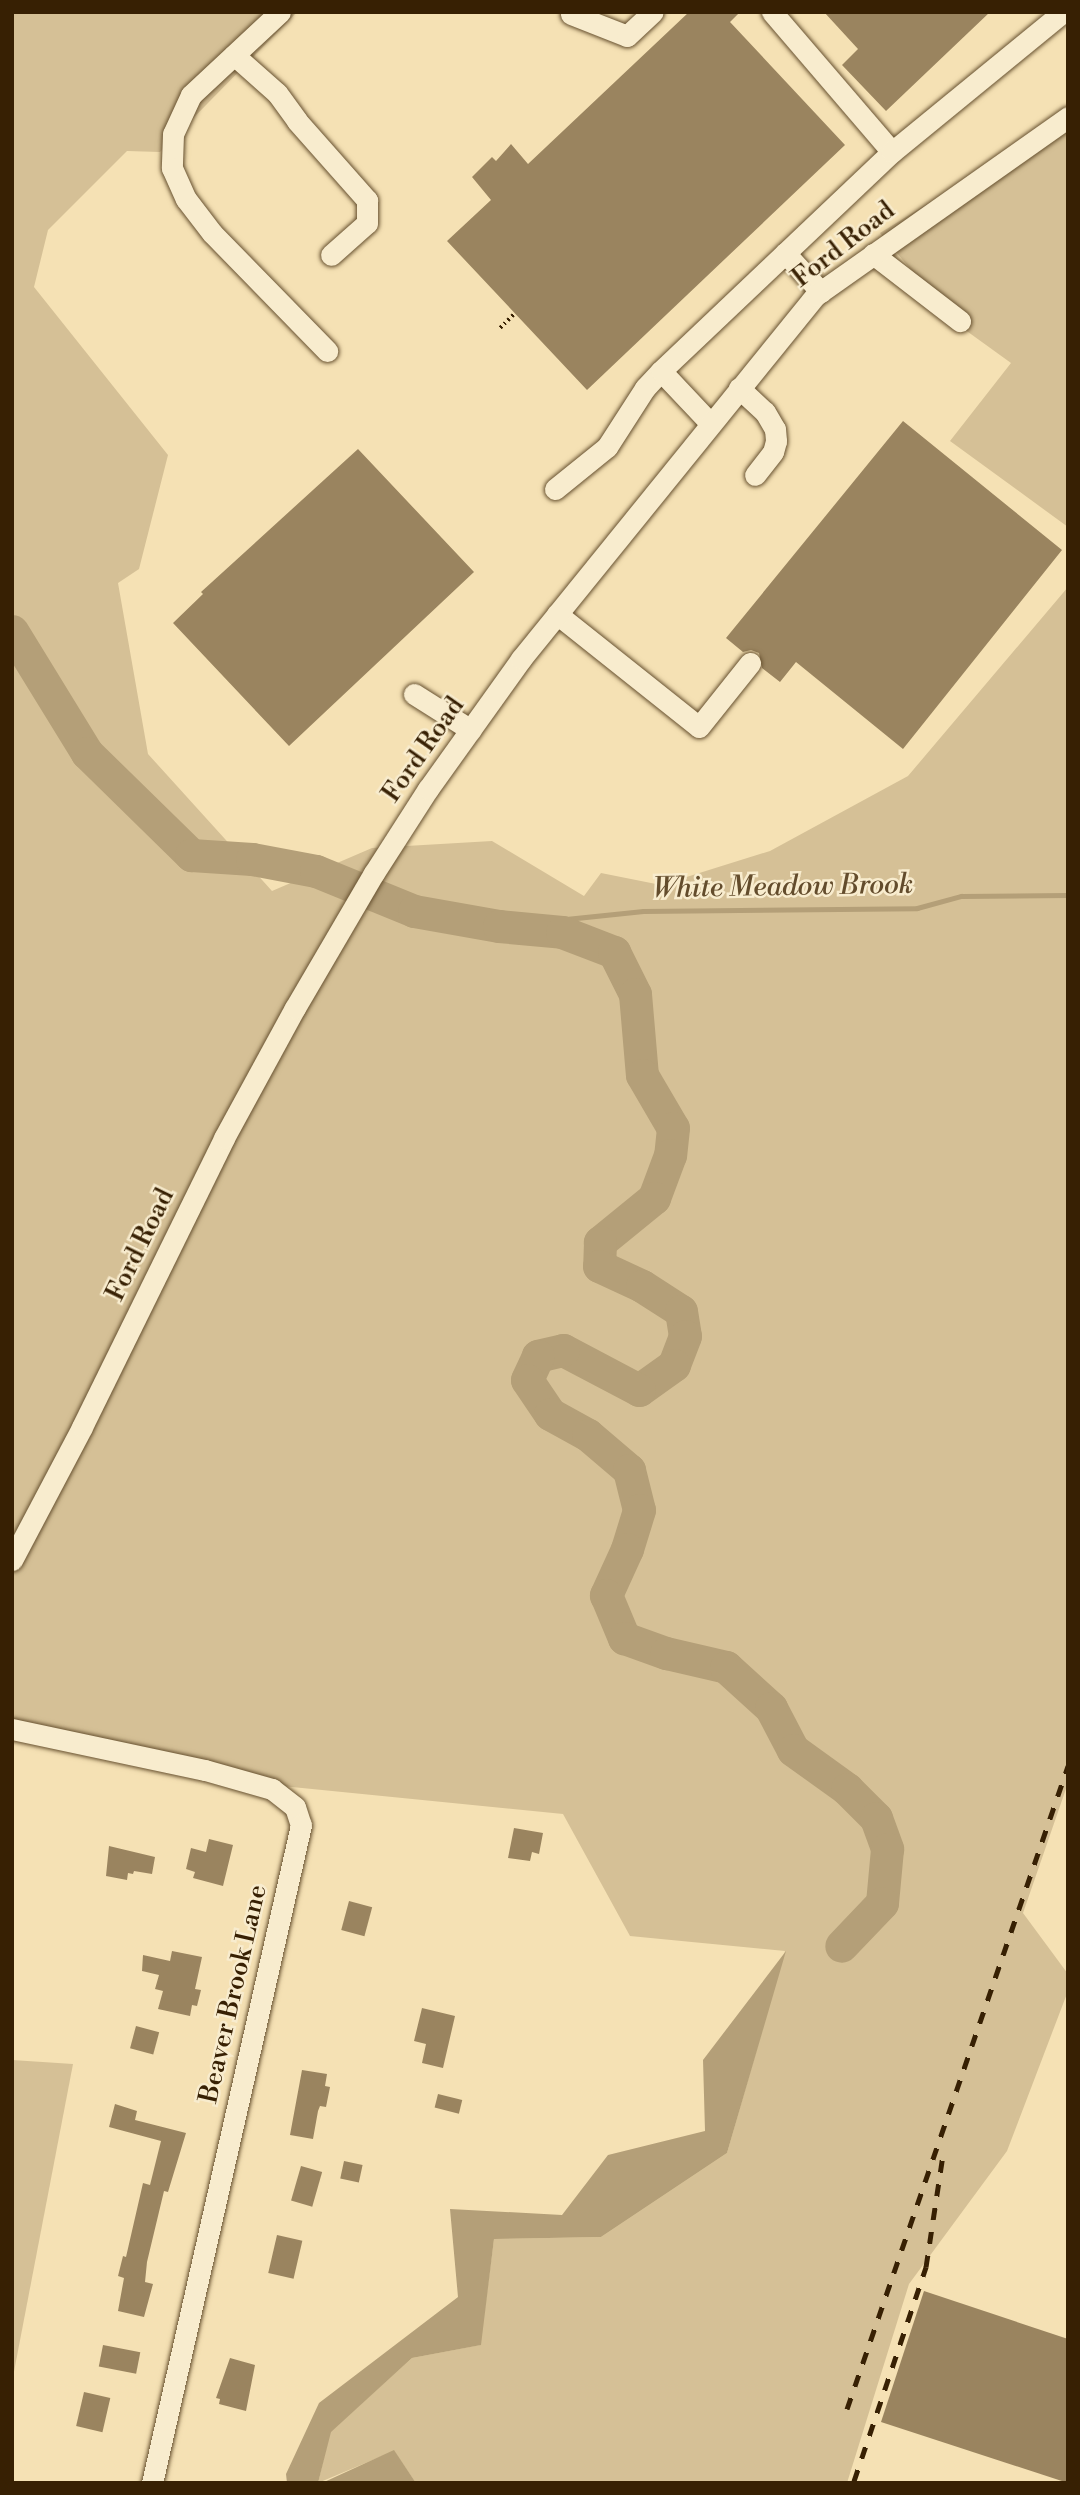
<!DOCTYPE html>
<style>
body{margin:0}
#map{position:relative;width:1080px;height:2495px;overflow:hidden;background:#f5e1b4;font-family:"Libre Bodoni",serif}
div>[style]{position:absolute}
.green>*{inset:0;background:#d5c096}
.water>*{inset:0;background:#b49f78}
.stream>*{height:5px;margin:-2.5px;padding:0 2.5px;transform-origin:2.5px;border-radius:2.5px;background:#b49f78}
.river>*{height:33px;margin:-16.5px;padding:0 16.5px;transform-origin:16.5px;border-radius:16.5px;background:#b49f78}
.building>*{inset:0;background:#9a845f;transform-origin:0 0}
.path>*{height:3.5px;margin-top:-1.75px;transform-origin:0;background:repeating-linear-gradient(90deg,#372003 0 2px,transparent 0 5.5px)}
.roads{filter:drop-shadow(0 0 2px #66502f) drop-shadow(0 0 2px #66502f)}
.minor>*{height:21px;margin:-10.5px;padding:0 10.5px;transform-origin:10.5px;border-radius:10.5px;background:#f8ecce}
.rail>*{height:5px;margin-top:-2.5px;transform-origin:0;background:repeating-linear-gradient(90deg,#372003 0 12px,transparent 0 24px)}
span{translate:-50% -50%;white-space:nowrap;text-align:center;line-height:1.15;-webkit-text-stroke:5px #f8ecce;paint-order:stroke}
.street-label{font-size:26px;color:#372003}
.water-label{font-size:28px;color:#634c2c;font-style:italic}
.frame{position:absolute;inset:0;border:14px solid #372003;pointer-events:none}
</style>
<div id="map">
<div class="green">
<i style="clip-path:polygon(12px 12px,297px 12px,160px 152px,127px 151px,48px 230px,34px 287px,168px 455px,139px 569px,118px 583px,148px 754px,272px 891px,372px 848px,492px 841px,584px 896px,601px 873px,661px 885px,770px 851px,908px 776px,1068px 587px,1068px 1783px,1023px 1913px,1068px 1974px,1068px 1991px,1007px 2151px,909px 2284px,847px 2483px,416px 2483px,394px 2451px,318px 2483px,330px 2432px,412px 2358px,480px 2345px,494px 2239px,601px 2237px,727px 2153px,785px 1951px,630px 1936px,563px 1814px,282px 1786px,12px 1720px)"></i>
<i style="clip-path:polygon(1064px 120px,1068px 126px,1068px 527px,950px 441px,1011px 363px,957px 324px,880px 233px)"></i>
<i style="clip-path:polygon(12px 2060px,73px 2064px,12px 2382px)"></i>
</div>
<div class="water">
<i style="clip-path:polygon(786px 1951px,727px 2153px,601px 2237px,494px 2239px,481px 2345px,412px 2358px,331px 2432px,318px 2483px,287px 2483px,286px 2474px,319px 2403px,458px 2297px,450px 2209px,562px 2215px,608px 2155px,705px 2131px,703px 2060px)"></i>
<i style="clip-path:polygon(394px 2450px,416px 2483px,322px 2483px)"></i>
</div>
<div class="stream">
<i style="left:499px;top:926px;width:145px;rotate:-5.9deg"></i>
<i style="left:643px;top:911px;width:274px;rotate:-0.6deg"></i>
<i style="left:917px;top:908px;width:46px;rotate:-15.3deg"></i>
<i style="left:961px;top:896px;width:107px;rotate:-0.5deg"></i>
</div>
<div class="river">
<i style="left:12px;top:631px;width:143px;rotate:58.4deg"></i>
<i style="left:87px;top:753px;width:146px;rotate:44.4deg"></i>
<i style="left:191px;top:855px;width:61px;rotate:3.8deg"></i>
<i style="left:252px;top:859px;width:65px;rotate:10.6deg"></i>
<i style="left:316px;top:871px;width:106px;rotate:22.2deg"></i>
<i style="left:414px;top:911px;width:86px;rotate:10deg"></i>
<i style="left:499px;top:926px;width:63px;rotate:5.4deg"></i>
<i style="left:562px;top:932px;width:56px;rotate:21deg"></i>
<i style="left:614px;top:952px;width:47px;rotate:63.4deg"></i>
<i style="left:635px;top:994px;width:81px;rotate:85.1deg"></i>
<i style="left:642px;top:1075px;width:61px;rotate:59.7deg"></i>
<i style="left:673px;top:1128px;width:27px;rotate:96deg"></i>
<i style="left:670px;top:1155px;width:46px;rotate:110.4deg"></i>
<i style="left:654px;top:1198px;width:70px;rotate:140.8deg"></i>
<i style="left:600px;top:1242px;width:24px;rotate:92deg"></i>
<i style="left:599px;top:1266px;width:47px;rotate:24.9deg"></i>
<i style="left:642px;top:1286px;width:46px;rotate:32.7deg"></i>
<i style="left:681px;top:1311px;width:25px;rotate:81deg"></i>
<i style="left:685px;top:1336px;width:31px;rotate:111deg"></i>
<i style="left:674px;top:1365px;width:43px;rotate:144.5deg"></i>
<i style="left:639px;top:1390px;width:86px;rotate:-152.2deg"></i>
<i style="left:563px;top:1350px;width:26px;rotate:167deg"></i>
<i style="left:538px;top:1356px;width:26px;rotate:115deg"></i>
<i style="left:527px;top:1380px;width:41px;rotate:55.9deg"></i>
<i style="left:550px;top:1414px;width:43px;rotate:28.9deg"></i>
<i style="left:588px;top:1435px;width:54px;rotate:40.5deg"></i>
<i style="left:629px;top:1470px;width:41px;rotate:76deg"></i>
<i style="left:639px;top:1510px;width:41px;rotate:107.1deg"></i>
<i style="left:627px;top:1549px;width:51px;rotate:114.5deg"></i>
<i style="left:606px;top:1595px;width:47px;rotate:67.3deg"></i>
<i style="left:624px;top:1638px;width:45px;rotate:19.7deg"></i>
<i style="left:666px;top:1653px;width:62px;rotate:13.1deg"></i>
<i style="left:726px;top:1667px;width:61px;rotate:42.3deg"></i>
<i style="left:771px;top:1708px;width:47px;rotate:62.4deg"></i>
<i style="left:793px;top:1750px;width:67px;rotate:35.8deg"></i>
<i style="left:847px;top:1789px;width:41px;rotate:45deg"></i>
<i style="left:876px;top:1818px;width:33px;rotate:70deg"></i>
<i style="left:887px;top:1849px;width:54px;rotate:95.3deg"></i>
<i style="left:882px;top:1903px;width:59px;rotate:133.6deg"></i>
</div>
<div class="building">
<i style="clip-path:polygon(689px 12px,740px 12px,730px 22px,845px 145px,587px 390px,447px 241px,491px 200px,472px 177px,492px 157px,496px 161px,511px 144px,528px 164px)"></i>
<i style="clip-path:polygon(824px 12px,990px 12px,886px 111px,842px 65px,858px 49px)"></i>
<i style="clip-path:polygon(903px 421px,1062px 550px,903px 749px,796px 662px,780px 682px,762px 668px,759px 653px,751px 650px,743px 652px,726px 638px)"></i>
<i style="clip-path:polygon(358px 449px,474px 572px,289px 746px,173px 623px,203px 594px,201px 592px)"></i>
<i style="clip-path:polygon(514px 1828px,543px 1833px,539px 1854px,532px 1852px,530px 1861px,508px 1858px)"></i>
<i style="clip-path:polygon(209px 1839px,233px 1845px,223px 1886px,193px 1878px,195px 1872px,186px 1869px,191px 1848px,206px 1852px)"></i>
<i style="clip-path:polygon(109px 1846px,155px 1857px,152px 1874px,134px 1871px,133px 1874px,128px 1873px,127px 1880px,106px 1876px)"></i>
<i style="left:349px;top:1901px;width:24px;height:30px;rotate:15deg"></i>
<i style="clip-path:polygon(172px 1951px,202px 1957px,195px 1989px,201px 1990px,197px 2006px,192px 2005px,190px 2016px,158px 2009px,163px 1991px,155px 1989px,159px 1975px,142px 1971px,143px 1955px,170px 1961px)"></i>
<i style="clip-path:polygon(422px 2008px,455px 2016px,443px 2068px,422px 2063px,426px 2044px,414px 2041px)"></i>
<i style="left:136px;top:2026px;width:24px;height:23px;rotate:15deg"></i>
<i style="clip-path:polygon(302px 2070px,327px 2074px,325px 2086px,330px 2087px,326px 2107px,320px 2106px,318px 2111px,313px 2139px,290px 2135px)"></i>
<i style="left:438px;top:2094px;width:25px;height:14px;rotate:14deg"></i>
<i style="clip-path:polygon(115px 2104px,137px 2111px,135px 2120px,186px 2133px,168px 2192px,164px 2191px,147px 2262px,145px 2282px,153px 2284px,144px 2317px,118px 2311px,124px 2278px,118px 2276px,123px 2256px,126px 2257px,143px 2183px,150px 2185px,161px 2141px,109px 2127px)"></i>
<i style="left:344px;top:2161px;width:19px;height:18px;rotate:12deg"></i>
<i style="left:301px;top:2166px;width:22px;height:36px;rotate:16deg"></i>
<i style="left:277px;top:2235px;width:26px;height:39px;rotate:13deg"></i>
<i style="clip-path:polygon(924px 2291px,1068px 2339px,1068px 2483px,881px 2422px)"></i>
<i style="left:103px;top:2345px;width:38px;height:22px;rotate:11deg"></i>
<i style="clip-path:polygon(230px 2358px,255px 2365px,246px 2411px,219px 2404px,220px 2399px,216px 2398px)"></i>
<i style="left:84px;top:2392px;width:27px;height:35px;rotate:13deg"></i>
</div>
<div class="path">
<i style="left:500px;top:328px;width:21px;rotate:-45deg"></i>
</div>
<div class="roads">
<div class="minor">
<i style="left:280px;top:12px;width:122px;rotate:137deg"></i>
<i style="left:191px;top:95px;width:43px;rotate:114.8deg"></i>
<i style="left:173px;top:134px;width:34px;rotate:92deg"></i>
<i style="left:172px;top:168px;width:34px;rotate:66deg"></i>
<i style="left:186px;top:199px;width:43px;rotate:52.6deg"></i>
<i style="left:212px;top:233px;width:165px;rotate:45.7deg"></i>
<i style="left:772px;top:12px;width:184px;rotate:49.4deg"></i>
<i style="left:571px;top:14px;width:60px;rotate:21.4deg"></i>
<i style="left:627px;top:36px;width:35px;rotate:-43deg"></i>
<i style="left:234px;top:55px;width:57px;rotate:41.5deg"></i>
<i style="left:277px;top:93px;width:34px;rotate:54deg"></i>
<i style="left:297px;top:121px;width:106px;rotate:48.5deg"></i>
<i style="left:367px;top:200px;width:23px;rotate:90deg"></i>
<i style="left:367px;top:223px;width:48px;rotate:138.4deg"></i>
<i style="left:785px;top:253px;width:53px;rotate:47.3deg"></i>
<i style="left:873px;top:254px;width:110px;rotate:37.6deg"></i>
<i style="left:661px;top:371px;width:71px;rotate:46.7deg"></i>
<i style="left:739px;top:388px;width:35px;rotate:43deg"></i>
<i style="left:765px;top:412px;width:20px;rotate:60deg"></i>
<i style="left:775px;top:429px;width:12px;rotate:85deg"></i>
<i style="left:776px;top:441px;width:11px;rotate:105deg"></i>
<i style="left:773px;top:452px;width:29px;rotate:128deg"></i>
<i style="left:555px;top:489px;width:67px;rotate:-38.9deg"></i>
<i style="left:607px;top:447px;width:70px;rotate:-57.2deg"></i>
<i style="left:645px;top:388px;width:23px;rotate:-47deg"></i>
<i style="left:661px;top:371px;width:318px;rotate:-43.5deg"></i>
<i style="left:892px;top:152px;width:221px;rotate:-39.3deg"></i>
<i style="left:557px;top:614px;width:181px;rotate:38.5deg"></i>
<i style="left:699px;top:727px;width:82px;rotate:-51.4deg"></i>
<i style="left:414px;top:694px;width:67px;rotate:32.3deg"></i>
<i style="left:12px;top:1560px;width:150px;rotate:-62.2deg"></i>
<i style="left:82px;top:1427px;width:322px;rotate:-63.8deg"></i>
<i style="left:224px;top:1138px;width:148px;rotate:-61.4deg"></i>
<i style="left:295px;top:1008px;width:156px;rotate:-59.7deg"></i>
<i style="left:374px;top:873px;width:100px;rotate:-57.3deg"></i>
<i style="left:428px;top:789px;width:160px;rotate:-54.4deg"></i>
<i style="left:521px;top:659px;width:469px;rotate:-51deg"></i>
<i style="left:816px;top:295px;width:309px;rotate:-35.2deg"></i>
<i style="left:12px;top:1729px;width:197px;rotate:12deg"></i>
<i style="left:205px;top:1770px;width:70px;rotate:15.8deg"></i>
<i style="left:272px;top:1789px;width:29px;rotate:38deg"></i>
<i style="left:295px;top:1807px;width:19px;rotate:72deg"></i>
<i style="left:301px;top:1825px;width:675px;rotate:102.76deg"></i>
</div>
</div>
<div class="rail">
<i style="left:847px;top:2409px;width:680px;rotate:-71.03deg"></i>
<i style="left:854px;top:2481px;width:226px;rotate:-71.4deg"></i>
<i style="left:926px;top:2267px;width:114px;rotate:-81.4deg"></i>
</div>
<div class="street-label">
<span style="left:844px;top:245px;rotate:-38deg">Ford Road</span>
<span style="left:424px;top:750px;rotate:-55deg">Ford Road</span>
<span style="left:141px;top:1245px;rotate:-64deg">Ford Road</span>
<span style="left:234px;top:1994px;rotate:-77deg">Beaver Brook Lane</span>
</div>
<div class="water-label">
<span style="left:783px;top:887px;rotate:-1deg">White Meadow Brook</span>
</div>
<div class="frame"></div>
</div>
